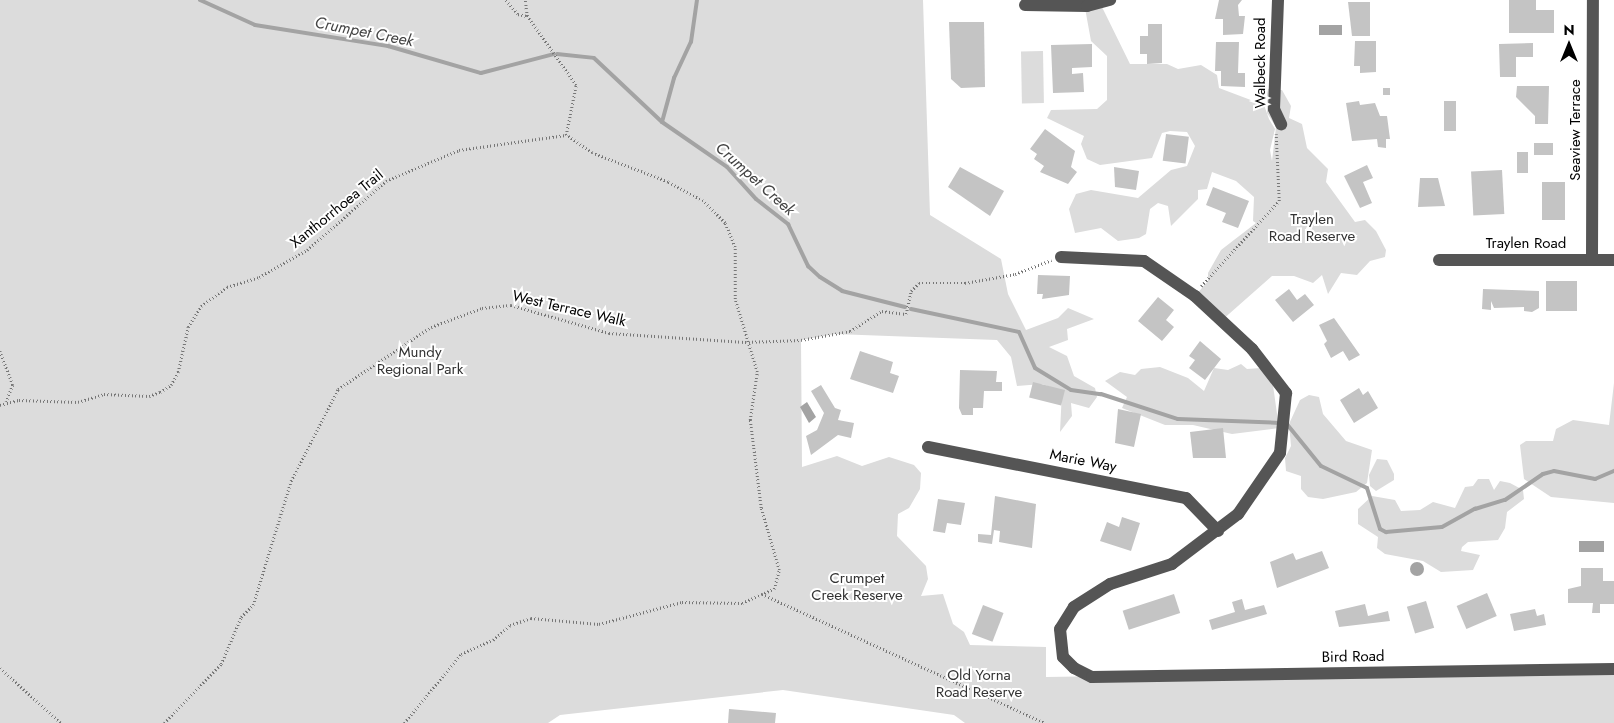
<!DOCTYPE html>
<style>
body{margin:0}
#map{position:relative;width:1614px;height:723px;overflow:hidden;background:#fff;font-family:Jost,sans-serif}
div>[style]{position:absolute}
.green>*{inset:0;background:#dcdcdc;transform-origin:0 0}
.water>*{inset:0;background:#a3a3a3;transform-origin:0 0}
.round{border-radius:50%}
.stream>*{height:4px;margin:-2px;padding:0 2px;transform-origin:2px;border-radius:2px;background:#a3a3a3}
.building>*{inset:0;background:#c4c4c4;transform-origin:0 0}
.path>*{height:2.5px;margin-top:-1.25px;transform-origin:0;background:repeating-linear-gradient(90deg,#777 0 1px,transparent 0 3.5px)}
.minor>*{height:12px;margin:-6px;padding:0 6px;transform-origin:6px;border-radius:6px;background:#555}
span{translate:-50% -50%;white-space:nowrap;text-align:center;line-height:1.15;-webkit-text-stroke:4px #fff;paint-order:stroke}
.street-label{font-size:15px;color:#000}
.park-label{font-size:15px;color:#333}
.water-label{font-size:16px;color:#444;font-style:italic}
.north{position:absolute;left:1544px;top:20px;width:50px;height:50px;-webkit-text-stroke:4px #fff;paint-order:stroke;rotate:0deg;font-size:14px;font-weight:700;line-height:20px;text-align:center;color:#000}
.north::after{content:'';display:block;margin:auto;width:18px;height:22px;background:#000;clip-path:polygon(50% 0,100% 100%,50% 72%,0 100%)}
</style>
<div id="map">
<div class="green">
<i style="clip-path:polygon(0 0,923px 0,930px 215px,1001px 259px,1008px 294px,1026px 330px,1058px 318px,1068px 308px,1094px 319px,1067px 329px,1068px 340px,1049px 347px,1067px 356px,1074px 376px,1095px 388px,1097px 397px,1089px 408px,1071px 403px,1072px 416px,1060px 432px,1062px 391px,1042px 384px,1017px 386px,1011px 357px,997px 340px,835px 334px,801px 340px,802px 467px,837px 456px,862px 466px,889px 457px,914px 465px,921px 473px,920px 489px,909px 508px,898px 514px,897px 536px,926px 566px,928px 579px,921px 596px,943px 594px,953px 624px,964px 632px,970px 645px,1046px 647px,1046px 677px,1614px 668px,1614px 723px,965px 723px,954px 715px,783px 690px,560px 715px,548px 723px,0 723px)"></i>
<i style="clip-path:polygon(1101px 5px,1130px 64px,1167px 64px,1178px 69px,1201px 65px,1217px 75px,1219px 88px,1264px 105px,1269px 119px,1275px 129px,1270px 150px,1272px 161px,1276px 127px,1267px 113px,1267px 94px,1268px 89px,1282px 90px,1291px 106px,1289px 118px,1302px 124px,1307px 148px,1328px 169px,1326px 182px,1355px 222px,1365px 220px,1376px 231px,1386px 250px,1385px 257px,1370px 261px,1357px 275px,1341px 273px,1328px 294px,1322px 275px,1313px 283px,1294px 276px,1272px 276px,1221px 321px,1195px 296px,1208px 281px,1208px 273px,1221px 250px,1256px 223px,1253px 221px,1254px 197px,1236px 181px,1212px 172px,1207px 189px,1198px 190px,1198px 199px,1171px 226px,1168px 206px,1158px 203px,1150px 209px,1146px 234px,1139px 238px,1118px 241px,1101px 228px,1075px 233px,1069px 209px,1076px 194px,1091px 190px,1138px 198px,1171px 170px,1187px 166px,1195px 146px,1187px 132px,1170px 131px,1162px 133px,1152px 158px,1100px 165px,1087px 159px,1081px 144px,1084px 136px,1047px 118px,1051px 110px,1097px 109px,1107px 100px,1107px 56px,1091px 41px,1085px 8px)"></i>
<i style="left:1043px;top:51px;width:52px;height:22px;rotate:89deg"></i>
<i style="clip-path:polygon(1241px 364px,1247px 369px,1261px 368px,1272px 378px,1279px 428px,1232px 434px,1193px 425px,1165px 425px,1122px 408px,1127px 397px,1105px 381px,1120px 372px,1135px 375px,1141px 369px,1160px 367px,1188px 378px,1204px 391px,1214px 368px,1228px 370px)"></i>
<i style="clip-path:polygon(1614px 383px,1614px 503px,1551px 497px,1524px 479px,1520px 445px,1526px 441px,1553px 441px,1556px 429px,1573px 420px,1609px 425px)"></i>
<i style="clip-path:polygon(1309px 395px,1319px 397px,1323px 414px,1346px 441px,1372px 450px,1367px 483px,1356px 492px,1323px 499px,1308px 497px,1301px 489px,1301px 476px,1286px 471px,1285px 458px,1291px 446px,1289px 424px,1300px 400px)"></i>
<i style="clip-path:polygon(1377px 459px,1387px 460px,1394px 474px,1394px 480px,1376px 491px,1370px 486px,1369px 475px)"></i>
<i style="clip-path:polygon(1478px 479px,1489px 479px,1494px 490px,1500px 481px,1510px 483px,1523px 490px,1524px 499px,1507px 512px,1505px 528px,1498px 540px,1468px 542px,1462px 547px,1461px 551px,1480px 555px,1473px 570px,1441px 572px,1423px 561px,1385px 554px,1377px 548px,1378px 537px,1358px 524px,1358px 509px,1372px 496px,1395px 500px,1401px 511px,1420px 510px,1433px 502px,1455px 508px,1465px 487px,1473px 486px)"></i>
</div>
<div class="water">
<i style="left:1319px;top:25px;width:23px;height:10px"></i>
<i style="clip-path:polygon(807px 402px,816px 417px,809px 423px,800px 407px)"></i>
<i style="left:1579px;top:541px;width:25px;height:11px"></i>
<i class="round" style="left:1410px;top:562px;width:14px;height:14px"></i>
</div>
<div class="stream">
<i style="left:200px;top:0;width:60px;rotate:24.4deg"></i>
<i style="left:255px;top:25px;width:135px;rotate:9deg"></i>
<i style="left:388px;top:46px;width:97px;rotate:16.2deg"></i>
<i style="left:481px;top:73px;width:75px;rotate:-14.6deg"></i>
<i style="left:557px;top:54px;width:37px;rotate:6deg"></i>
<i style="left:594px;top:58px;width:93px;rotate:43.3deg"></i>
<i style="left:662px;top:122px;width:79px;rotate:34.7deg"></i>
<i style="left:727px;top:167px;width:43px;rotate:47.8deg"></i>
<i style="left:756px;top:199px;width:41px;rotate:38deg"></i>
<i style="left:788px;top:224px;width:47px;rotate:64.5deg"></i>
<i style="left:808px;top:266px;width:16px;rotate:43deg"></i>
<i style="left:820px;top:277px;width:26px;rotate:32deg"></i>
<i style="left:842px;top:291px;width:65px;rotate:14.3deg"></i>
<i style="left:662px;top:122px;width:46px;rotate:-74.7deg"></i>
<i style="left:674px;top:78px;width:40px;rotate:-65deg"></i>
<i style="left:691px;top:42px;width:42px;rotate:-81.9deg"></i>
<i style="left:911px;top:309px;width:110px;rotate:12deg"></i>
<i style="left:1019px;top:332px;width:39px;rotate:66deg"></i>
<i style="left:1035px;top:368px;width:42px;rotate:31.4deg"></i>
<i style="left:1071px;top:390px;width:30px;rotate:8deg"></i>
<i style="left:1101px;top:394px;width:81px;rotate:18deg"></i>
<i style="left:1178px;top:419px;width:102px;rotate:2.2deg"></i>
<i style="left:1286px;top:423px;width:55px;rotate:50.9deg"></i>
<i style="left:1321px;top:466px;width:51px;rotate:25.6deg"></i>
<i style="left:1367px;top:488px;width:43px;rotate:72.4deg"></i>
<i style="left:1380px;top:529px;width:7px;rotate:27deg"></i>
<i style="left:1386px;top:532px;width:56px;rotate:-5.1deg"></i>
<i style="left:1442px;top:527px;width:38px;rotate:-29deg"></i>
<i style="left:1475px;top:509px;width:31px;rotate:-17deg"></i>
<i style="left:1505px;top:500px;width:46px;rotate:-34.4deg"></i>
<i style="left:1543px;top:474px;width:11px;rotate:-15deg"></i>
<i style="left:1554px;top:471px;width:42px;rotate:11deg"></i>
<i style="left:1595px;top:479px;width:21px;rotate:-23deg"></i>
</div>
<div class="building">
<i style="clip-path:polygon(1219px 0,1242px 0,1238px 5px,1239px 16px,1245px 16px,1243px 34px,1223px 35px,1223px 19px,1215px 19px)"></i>
<i style="clip-path:polygon(1509px 0,1536px 0,1536px 10px,1554px 10px,1554px 33px,1509px 33px)"></i>
<i style="clip-path:polygon(1348px 2px,1370px 2px,1370px 36px,1352px 36px)"></i>
<i style="clip-path:polygon(949px 22px,984px 22px,985px 87px,961px 88px,951px 79px)"></i>
<i style="clip-path:polygon(1148px 24px,1162px 24px,1162px 63px,1147px 64px,1147px 54px,1140px 54px,1140px 36px,1148px 36px)"></i>
<i style="clip-path:polygon(1355px 41px,1376px 41px,1376px 72px,1360px 73px,1360px 66px,1354px 66px)"></i>
<i style="clip-path:polygon(1216px 42px,1239px 42px,1238px 73px,1245px 73px,1245px 87px,1221px 86px,1221px 71px,1215px 71px)"></i>
<i style="clip-path:polygon(1533px 43px,1533px 57px,1516px 57px,1516px 77px,1500px 77px,1499px 44px)"></i>
<i style="clip-path:polygon(1092px 44px,1092px 67px,1072px 68px,1072px 74px,1083px 73px,1084px 92px,1053px 93px,1051px 45px)"></i>
<i style="clip-path:polygon(1517px 86px,1549px 86px,1548px 124px,1535px 124px,1535px 116px,1516px 97px)"></i>
<i style="left:1383px;top:88px;width:7px;height:7px"></i>
<i style="clip-path:polygon(1359px 101px,1360px 105px,1375px 103px,1380px 116px,1387px 116px,1390px 139px,1386px 139px,1386px 148px,1378px 147px,1377px 139px,1352px 141px,1346px 103px)"></i>
<i style="left:1444px;top:101px;width:12px;height:30px"></i>
<i style="clip-path:polygon(1045px 129px,1075px 151px,1071px 167px,1077px 172px,1068px 184px,1040px 172px,1044px 166px,1034px 159px,1037px 154px,1030px 149px)"></i>
<i style="left:1166px;top:134px;width:23px;height:27px;rotate:7deg"></i>
<i style="left:1534px;top:143px;width:19px;height:12px"></i>
<i style="left:1517px;top:152px;width:11px;height:21px"></i>
<i style="clip-path:polygon(1367px 165px,1373px 178px,1363px 182px,1372px 203px,1360px 208px,1344px 176px)"></i>
<i style="clip-path:polygon(960px 167px,1004px 191px,990px 216px,948px 187px)"></i>
<i style="clip-path:polygon(1114px 167px,1139px 171px,1136px 190px,1115px 187px)"></i>
<i style="left:1502px;top:170px;width:44px;height:31px;rotate:87deg"></i>
<i style="clip-path:polygon(1420px 178px,1438px 178px,1445px 206px,1418px 207px)"></i>
<i style="left:1542px;top:182px;width:23px;height:38px"></i>
<i style="clip-path:polygon(1213px 187px,1249px 201px,1238px 228px,1222px 222px,1226px 213px,1206px 205px)"></i>
<i style="clip-path:polygon(1038px 275px,1070px 276px,1069px 295px,1042px 299px,1043px 294px,1037px 294px)"></i>
<i style="left:1546px;top:281px;width:31px;height:30px"></i>
<i style="clip-path:polygon(1289px 289px,1297px 300px,1305px 294px,1314px 305px,1293px 322px,1275px 300px)"></i>
<i style="clip-path:polygon(1483px 289px,1539px 291px,1539px 308px,1532px 312px,1524px 311px,1524px 307px,1494px 308px,1491px 301px,1491px 310px,1482px 309px)"></i>
<i style="clip-path:polygon(1158px 297px,1174px 310px,1166px 320px,1174px 327px,1162px 341px,1138px 321px)"></i>
<i style="clip-path:polygon(1334px 318px,1360px 355px,1349px 361px,1343px 351px,1331px 358px,1324px 344px,1327px 341px,1319px 325px)"></i>
<i style="clip-path:polygon(1200px 341px,1221px 359px,1205px 380px,1189px 368px,1195px 360px,1189px 356px)"></i>
<i style="clip-path:polygon(860px 351px,893px 362px,890px 373px,899px 376px,893px 393px,850px 379px)"></i>
<i style="clip-path:polygon(960px 370px,997px 371px,996px 382px,1002px 382px,1002px 391px,984px 391px,983px 408px,973px 408px,973px 415px,962px 415px,959px 408px)"></i>
<i style="left:1033px;top:382px;width:33px;height:16px;rotate:14deg"></i>
<i style="clip-path:polygon(821px 385px,835px 408px,841px 410px,838px 420px,854px 423px,851px 438px,838px 435px,811px 455px,806px 436px,817px 430px,824px 413px,811px 391px)"></i>
<i style="clip-path:polygon(1359px 388px,1363px 395px,1368px 391px,1378px 408px,1354px 423px,1340px 400px)"></i>
<i style="clip-path:polygon(1118px 409px,1141px 414px,1134px 447px,1115px 443px)"></i>
<i style="clip-path:polygon(1223px 428px,1226px 458px,1193px 458px,1190px 432px)"></i>
<i style="clip-path:polygon(995px 496px,1036px 504px,1032px 548px,999px 542px,1000px 531px,994px 530px,992px 544px,978px 542px,978px 534px,991px 535px)"></i>
<i style="clip-path:polygon(938px 499px,965px 503px,961px 525px,947px 523px,945px 533px,933px 531px)"></i>
<i style="clip-path:polygon(1122px 517px,1140px 523px,1131px 551px,1100px 541px,1107px 522px,1119px 527px)"></i>
<i style="clip-path:polygon(1322px 551px,1329px 568px,1277px 588px,1270px 562px,1293px 553px,1296px 560px)"></i>
<i style="clip-path:polygon(1581px 568px,1603px 568px,1603px 581px,1614px 581px,1614px 604px,1600px 604px,1600px 613px,1592px 613px,1593px 603px,1568px 603px,1568px 589px,1581px 586px)"></i>
<i style="left:1487px;top:593px;width:25px;height:33px;rotate:67deg"></i>
<i style="left:1174px;top:594px;width:20px;height:54px;rotate:72deg"></i>
<i style="clip-path:polygon(1242px 599px,1245px 610px,1264px 605px,1267px 614px,1212px 630px,1209px 620px,1235px 612px,1232px 602px)"></i>
<i style="left:1426px;top:601px;width:28px;height:20px;rotate:73deg"></i>
<i style="clip-path:polygon(1365px 604px,1368px 616px,1388px 611px,1390px 621px,1339px 627px,1335px 611px)"></i>
<i style="left:983px;top:605px;width:22px;height:31px;rotate:21deg"></i>
<i style="clip-path:polygon(1535px 609px,1537px 616px,1544px 614px,1546px 625px,1514px 631px,1510px 614px)"></i>
<i style="clip-path:polygon(729px 709px,776px 713px,775px 723px,728px 723px)"></i>
</div>
<div class="path">
<i style="left:506px;top:0;width:18px;rotate:49deg"></i>
<i style="left:518px;top:14px;width:9px;rotate:13deg"></i>
<i style="left:1201px;top:286px;width:115px;rotate:-47.5deg"></i>
<i style="left:1279px;top:201px;width:67px;rotate:-92.6deg"></i>
<i style="left:0;top:351px;width:36px;rotate:69deg"></i>
<i style="left:13px;top:385px;width:18px;rotate:112deg"></i>
<i style="left:0;top:405px;width:20px;rotate:-15deg"></i>
<i style="left:19px;top:400px;width:59px;rotate:1.9deg"></i>
<i style="left:78px;top:402px;width:27px;rotate:-17deg"></i>
<i style="left:104px;top:394px;width:45px;rotate:2.5deg"></i>
<i style="left:149px;top:396px;width:12px;rotate:-20deg"></i>
<i style="left:160px;top:392px;width:13px;rotate:-32deg"></i>
<i style="left:171px;top:385px;width:15px;rotate:-62deg"></i>
<i style="left:178px;top:372px;width:46px;rotate:-77.5deg"></i>
<i style="left:188px;top:327px;width:25px;rotate:-58deg"></i>
<i style="left:201px;top:306px;width:32px;rotate:-36deg"></i>
<i style="left:227px;top:287px;width:34px;rotate:-17deg"></i>
<i style="left:259px;top:277px;width:55px;rotate:-29.4deg"></i>
<i style="left:307px;top:250px;width:105px;rotate:-41.1deg"></i>
<i style="left:386px;top:181px;width:79px;rotate:-23deg"></i>
<i style="left:459px;top:150px;width:108px;rotate:-8deg"></i>
<i style="left:566px;top:135px;width:51px;rotate:-78.7deg"></i>
<i style="left:576px;top:85px;width:85px;rotate:-125.4deg"></i>
<i style="left:527px;top:16px;width:16px;rotate:-97deg"></i>
<i style="left:762px;top:594px;width:311px;rotate:24.5deg"></i>
<i style="left:0;top:668px;width:82px;rotate:42deg"></i>
<i style="left:164px;top:723px;width:82px;rotate:-46deg"></i>
<i style="left:221px;top:664px;width:51px;rotate:-66.9deg"></i>
<i style="left:241px;top:617px;width:17px;rotate:-45deg"></i>
<i style="left:253px;top:605px;width:130px;rotate:-73deg"></i>
<i style="left:291px;top:481px;width:103px;rotate:-62.9deg"></i>
<i style="left:338px;top:389px;width:112px;rotate:-33.7deg"></i>
<i style="left:431px;top:327px;width:54px;rotate:-20.4deg"></i>
<i style="left:482px;top:308px;width:29px;rotate:-6deg"></i>
<i style="left:511px;top:305px;width:102px;rotate:15.9deg"></i>
<i style="left:609px;top:333px;width:136px;rotate:3.8deg"></i>
<i style="left:745px;top:342px;width:56px;rotate:-2deg"></i>
<i style="left:801px;top:340px;width:50px;rotate:-10.4deg"></i>
<i style="left:850px;top:331px;width:38px;rotate:-32deg"></i>
<i style="left:882px;top:311px;width:24px;rotate:7deg"></i>
<i style="left:906px;top:314px;width:24px;rotate:-78deg"></i>
<i style="left:911px;top:291px;width:11px;rotate:-45deg"></i>
<i style="left:919px;top:283px;width:46px"></i>
<i style="left:965px;top:283px;width:51px;rotate:-10.2deg"></i>
<i style="left:1015px;top:274px;width:39px;rotate:-21deg"></i>
<i style="left:404px;top:723px;width:89px;rotate:-50.4deg"></i>
<i style="left:461px;top:654px;width:35px;rotate:-24deg"></i>
<i style="left:493px;top:640px;width:23px;rotate:-41deg"></i>
<i style="left:510px;top:625px;width:22px;rotate:-18deg"></i>
<i style="left:531px;top:618px;width:68px;rotate:5deg"></i>
<i style="left:599px;top:624px;width:86px;rotate:-14.8deg"></i>
<i style="left:682px;top:602px;width:60px;rotate:1deg"></i>
<i style="left:742px;top:603px;width:35px;rotate:-24deg"></i>
<i style="left:774px;top:589px;width:20px;rotate:-75deg"></i>
<i style="left:779px;top:570px;width:65px;rotate:-106.2deg"></i>
<i style="left:761px;top:508px;width:89px;rotate:-97.1deg"></i>
<i style="left:750px;top:420px;width:49px;rotate:-81.7deg"></i>
<i style="left:757px;top:372px;width:76px;rotate:-106.8deg"></i>
<i style="left:735px;top:299px;width:52px;rotate:-90deg"></i>
<i style="left:735px;top:247px;width:26px;rotate:-113deg"></i>
<i style="left:725px;top:223px;width:31px;rotate:-135deg"></i>
<i style="left:703px;top:201px;width:40px;rotate:-152deg"></i>
<i style="left:668px;top:182px;width:81px;rotate:-159.1deg"></i>
<i style="left:592px;top:153px;width:32px;rotate:-145deg"></i>
</div>
<div class="minor">
<i style="left:1278px;top:0;width:109px;rotate:92.1deg"></i>
<i style="left:1274px;top:109px;width:17px;rotate:65deg"></i>
<i style="left:1025px;top:5px;width:62px;rotate:0.9deg"></i>
<i style="left:1087px;top:6px;width:24px;rotate:-15deg"></i>
<i style="left:1061px;top:257px;width:83px;rotate:2.8deg"></i>
<i style="left:1144px;top:261px;width:62px;rotate:34.5deg"></i>
<i style="left:1195px;top:296px;width:78px;rotate:42.9deg"></i>
<i style="left:1252px;top:349px;width:56px;rotate:52.3deg"></i>
<i style="left:1286px;top:393px;width:60px;rotate:95.7deg"></i>
<i style="left:1280px;top:453px;width:74px;rotate:124.5deg"></i>
<i style="left:1238px;top:514px;width:83px;rotate:142.9deg"></i>
<i style="left:1172px;top:564px;width:65px;rotate:162.1deg"></i>
<i style="left:1110px;top:584px;width:43px;rotate:147.4deg"></i>
<i style="left:1074px;top:607px;width:26px;rotate:122deg"></i>
<i style="left:1060px;top:629px;width:28px;rotate:84deg"></i>
<i style="left:1063px;top:657px;width:16px;rotate:45deg"></i>
<i style="left:1074px;top:668px;width:20px;rotate:27deg"></i>
<i style="left:1092px;top:677px;width:522px;rotate:-0.88deg"></i>
<i style="left:1439px;top:260px;width:175px"></i>
<i style="left:1592px;top:260px;width:260px;rotate:-89.8deg"></i>
<i style="left:928px;top:447px;width:263px;rotate:11.2deg"></i>
<i style="left:1186px;top:498px;width:46px;rotate:45.9deg"></i>
</div>
<div class="street-label">
<span style="left:1261px;top:63px;rotate:-90deg">Walbeck Road</span>
<span style="left:1576px;top:130px;rotate:-90deg">Seaview Terrace</span>
<span style="left:337px;top:209px;rotate:-39deg">Xanthorrhoea Trail</span>
<span style="left:1526px;top:244px">Traylen Road</span>
<span style="left:569px;top:309px;rotate:13deg">West Terrace Walk</span>
<span style="left:1083px;top:461px;rotate:11deg">Marie Way</span>
<span style="left:1353px;top:657px;rotate:-1deg">Bird Road</span>
</div>
<div class="park-label">
<span style="left:1312px;top:228px">Traylen<br>Road Reserve</span>
<span style="left:420px;top:361px">Mundy<br>Regional Park</span>
<span style="left:857px;top:587px">Crumpet<br>Creek Reserve</span>
<span style="left:979px;top:684px">Old Yorna<br>Road Reserve</span>
</div>
<div class="water-label">
<span style="left:364px;top:32px;rotate:11deg">Crumpet Creek</span>
<span style="left:755px;top:179px;rotate:42deg">Crumpet Creek</span>
</div>
<div class="north">N</div>
</div>
